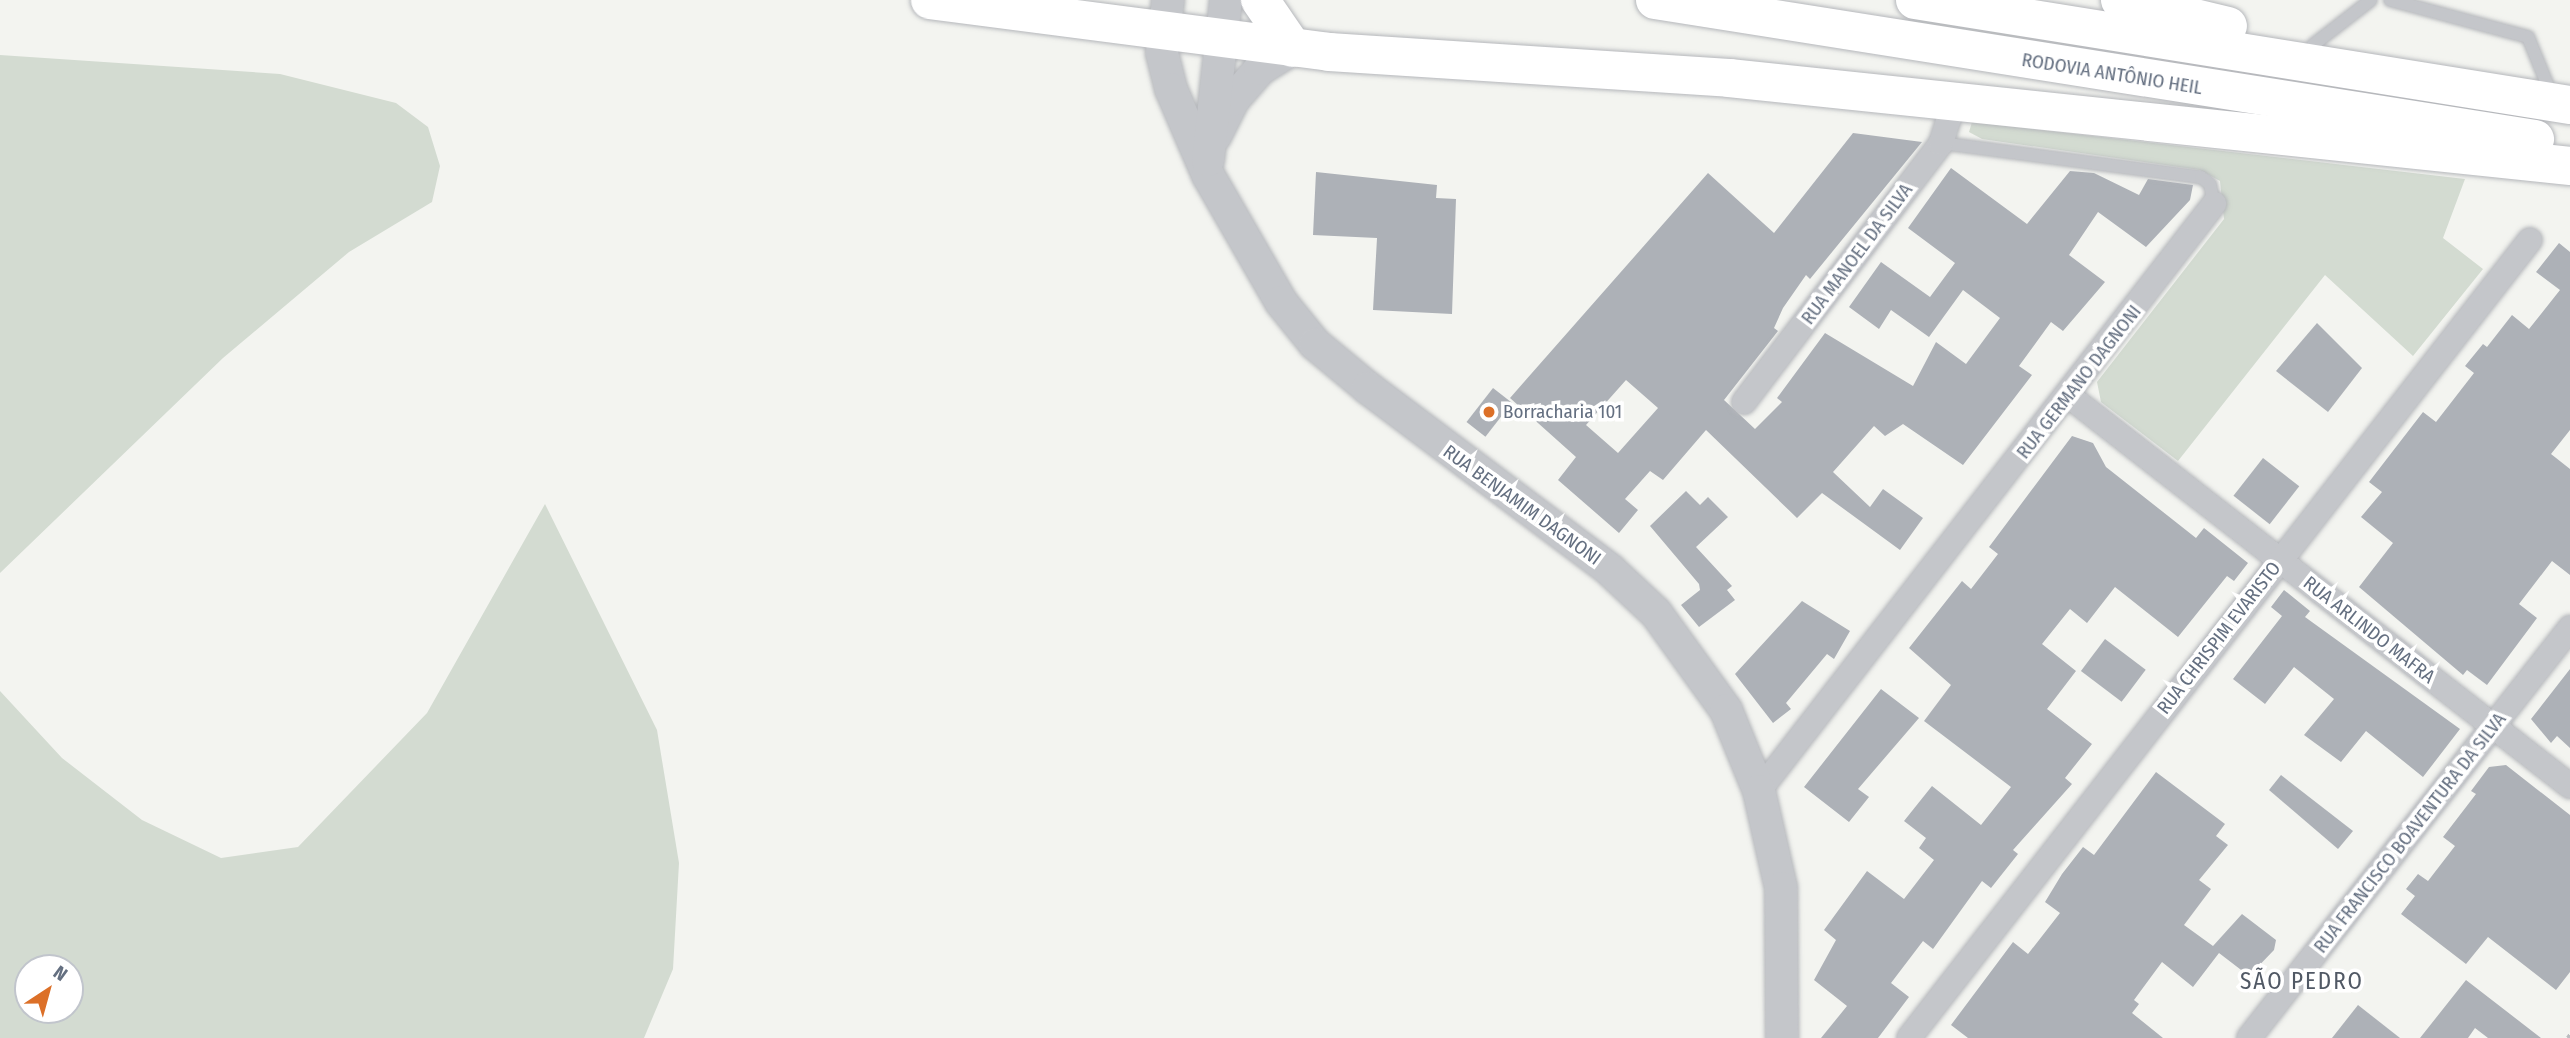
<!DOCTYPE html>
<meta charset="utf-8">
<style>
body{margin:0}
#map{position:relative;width:2570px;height:1038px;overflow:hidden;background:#f3f4f0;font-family:"Fira Sans Condensed",sans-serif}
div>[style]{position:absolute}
.green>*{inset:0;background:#d3dbd1}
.building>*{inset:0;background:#adb1b7;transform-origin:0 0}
.path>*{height:4.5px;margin-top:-2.25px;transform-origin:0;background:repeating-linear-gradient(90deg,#bbbcbf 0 3.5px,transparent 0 7px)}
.roads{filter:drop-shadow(0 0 2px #b5b7bb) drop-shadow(0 0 2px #b5b7bb)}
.service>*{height:12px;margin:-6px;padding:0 6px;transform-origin:6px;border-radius:6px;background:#c4c6ca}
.minor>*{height:24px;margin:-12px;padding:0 12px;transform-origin:12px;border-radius:12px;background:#c4c6ca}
.tertiary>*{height:32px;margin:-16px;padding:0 16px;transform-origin:16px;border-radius:16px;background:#c4c6ca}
.primary>*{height:38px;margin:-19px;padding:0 19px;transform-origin:19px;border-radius:19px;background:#fff}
.dots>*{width:19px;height:19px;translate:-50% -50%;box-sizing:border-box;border:4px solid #fff;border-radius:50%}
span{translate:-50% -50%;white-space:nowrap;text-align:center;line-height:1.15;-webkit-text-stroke:7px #fff;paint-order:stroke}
.street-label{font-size:19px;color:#646f80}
.poi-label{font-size:19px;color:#646f80}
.left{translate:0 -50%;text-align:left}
.quarter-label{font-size:23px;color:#515965;letter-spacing:2px}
.north{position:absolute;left:14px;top:954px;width:70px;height:70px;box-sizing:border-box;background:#fff;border:2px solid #c1c5cc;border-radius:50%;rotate:36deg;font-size:19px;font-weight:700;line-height:28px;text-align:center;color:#646f80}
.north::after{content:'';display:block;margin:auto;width:24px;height:32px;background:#dc7028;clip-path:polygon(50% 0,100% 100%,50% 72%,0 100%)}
</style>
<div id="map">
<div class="green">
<i style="clip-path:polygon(0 55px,280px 74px,396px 103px,428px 127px,440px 166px,432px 202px,349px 252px,223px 358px,0 573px)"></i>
<i style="clip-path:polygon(1972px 122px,2465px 179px,2443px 238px,2483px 269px,2413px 356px,2325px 275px,2178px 461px,2101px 402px,2097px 382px,2224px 219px,2220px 181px,2200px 170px,1982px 139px,1969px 132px)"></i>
<i style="clip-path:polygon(evenodd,545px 504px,657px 730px,679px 863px,673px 969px,644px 1038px,0 1038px,0 691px,62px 758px,142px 820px,221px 858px,298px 847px,427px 713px,545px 504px,28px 968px,70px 968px,70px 1010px,28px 1010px,28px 968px)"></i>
</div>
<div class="building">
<i style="clip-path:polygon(evenodd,1853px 133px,1922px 142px,1810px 279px,1806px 275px,1783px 308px,1774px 328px,1778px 331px,1724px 400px,1755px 429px,1782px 402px,1777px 398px,1825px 333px,1913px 386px,1936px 342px,1966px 364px,2000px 318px,1963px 290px,1929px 337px,1891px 310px,1879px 329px,1849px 307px,1881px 262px,1930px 297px,1955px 263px,1908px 228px,1951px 168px,2027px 224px,2070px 171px,2094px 173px,2139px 195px,2148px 179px,2193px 185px,2190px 200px,2146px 247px,2098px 212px,2069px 255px,2105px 282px,2063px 331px,2051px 322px,2019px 366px,2032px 375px,1963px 465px,1903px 424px,1885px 436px,1874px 426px,1833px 472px,1870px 507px,1883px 489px,1923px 518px,1900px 550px,1822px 493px,1797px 518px,1706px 430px,1663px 480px,1650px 471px,1625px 499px,1638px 510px,1619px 533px,1558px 480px,1576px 457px,1510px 398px,1708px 173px,1774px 233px,1853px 133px,1626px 380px,1658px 408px,1618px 453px,1586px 425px,1626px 380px)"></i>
<i style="clip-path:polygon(1316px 172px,1437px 185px,1436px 198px,1456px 199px,1452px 314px,1373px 310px,1377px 238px,1313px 235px)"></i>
<i style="clip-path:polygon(2559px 243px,2570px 252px,2570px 430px,2551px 454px,2570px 469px,2570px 575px,2552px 561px,2519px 604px,2537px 618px,2487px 685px,2467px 670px,2463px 675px,2359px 587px,2393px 543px,2361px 517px,2382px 492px,2369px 482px,2423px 412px,2436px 422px,2474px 373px,2465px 366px,2483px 344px,2487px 347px,2512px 315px,2529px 329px,2560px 290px,2536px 272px)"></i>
<i style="clip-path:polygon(2317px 323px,2362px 368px,2328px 412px,2276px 371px)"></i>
<i style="left:1493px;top:388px;width:24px;height:43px;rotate:38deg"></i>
<i style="clip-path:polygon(2072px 436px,2093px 443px,2106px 467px,2196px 538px,2204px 528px,2248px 563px,2234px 581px,2227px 576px,2178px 637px,2115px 587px,2087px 623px,2070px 609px,2042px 644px,2076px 671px,2047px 709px,2092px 744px,2065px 778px,2072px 784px,2013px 850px,2018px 854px,1991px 888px,1982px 881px,1933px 949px,1923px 941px,1891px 983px,1909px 997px,1878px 1038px,1821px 1038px,1847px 1006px,1814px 980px,1836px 940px,1824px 930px,1867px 871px,1904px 899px,1934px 860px,1919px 848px,1926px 838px,1904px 821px,1932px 786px,1981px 825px,2011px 787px,1924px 721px,1951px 685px,1909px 648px,1962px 581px,1971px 589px,1998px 554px,1989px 547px)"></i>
<i style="left:2263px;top:458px;width:46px;height:48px;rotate:38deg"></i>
<i style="clip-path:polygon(1686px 491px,1700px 505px,1708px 497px,1728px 517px,1696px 547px,1732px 586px,1727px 590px,1735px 600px,1699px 627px,1681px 605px,1700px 590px,1699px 584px,1650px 526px)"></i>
<i style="clip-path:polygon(2284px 590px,2310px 611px,2305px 617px,2460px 729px,2423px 777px,2366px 731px,2341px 762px,2304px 735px,2334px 699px,2294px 667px,2265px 704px,2233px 679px,2282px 616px,2271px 607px)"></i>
<i style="clip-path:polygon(1802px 601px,1850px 631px,1834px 659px,1827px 654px,1786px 703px,1791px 709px,1773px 723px,1735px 674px)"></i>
<i style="left:2105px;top:639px;width:51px;height:40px;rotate:37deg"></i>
<i style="clip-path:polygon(2570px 669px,2570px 748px,2557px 736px,2551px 743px,2531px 719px)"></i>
<i style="clip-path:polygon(1881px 689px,1919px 718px,1858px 789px,1869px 797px,1849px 822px,1804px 787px)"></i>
<i style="clip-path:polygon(2506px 765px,2570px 815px,2570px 972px,2556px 990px,2488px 937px,2466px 964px,2401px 914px,2415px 896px,2406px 889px,2418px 874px,2428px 881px,2455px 846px,2443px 837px,2476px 794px,2471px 791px,2489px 767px)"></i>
<i style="clip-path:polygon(2156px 772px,2225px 824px,2216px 836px,2228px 845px,2199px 880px,2211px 889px,2184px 925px,2213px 946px,2242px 914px,2276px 940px,2274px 950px,2249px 976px,2219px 953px,2193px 987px,2162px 962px,2134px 1000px,2139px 1004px,2132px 1013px,2163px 1038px,1968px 1038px,1951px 1025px,2013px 942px,2028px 954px,2060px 913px,2045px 902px,2062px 874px,2083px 847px,2094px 855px)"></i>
<i style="clip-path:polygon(2281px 775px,2353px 831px,2338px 849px,2269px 790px)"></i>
<i style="clip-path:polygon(2466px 980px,2510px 1014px,2541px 1038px,2488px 1038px,2475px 1028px,2468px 1038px,2420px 1038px)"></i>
<i style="clip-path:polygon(2358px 1005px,2400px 1038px,2332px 1038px)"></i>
</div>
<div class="path">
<i style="left:2568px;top:1038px;width:4px;rotate:-56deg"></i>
</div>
<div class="roads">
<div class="service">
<i style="left:2390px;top:0;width:143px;rotate:15deg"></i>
<i style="left:2528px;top:37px;width:64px;rotate:67.9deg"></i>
<i style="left:2313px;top:45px;width:73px;rotate:-37.8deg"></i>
<i style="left:1941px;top:143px;width:262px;rotate:7.5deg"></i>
<i style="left:2201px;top:177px;width:11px;rotate:38deg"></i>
<i style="left:2210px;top:184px;width:20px;rotate:79deg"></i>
</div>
<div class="minor">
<i style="left:2069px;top:396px;width:635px;rotate:37.9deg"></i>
<i style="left:1744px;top:402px;width:325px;rotate:-52.7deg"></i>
<i style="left:1941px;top:143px;width:45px;rotate:-72deg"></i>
<i style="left:1759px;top:791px;width:743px;rotate:-52.22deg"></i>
<i style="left:1909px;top:1038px;width:1011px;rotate:-52.11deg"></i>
<i style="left:2249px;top:1038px;width:521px;rotate:-51.94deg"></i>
</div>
<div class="tertiary">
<i style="left:1168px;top:0;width:53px;rotate:96.5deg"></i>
<i style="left:1162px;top:53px;width:37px;rotate:76deg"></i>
<i style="left:1171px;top:89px;width:94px;rotate:66.7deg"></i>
<i style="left:1208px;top:175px;width:146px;rotate:60.1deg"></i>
<i style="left:1281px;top:302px;width:54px;rotate:51deg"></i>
<i style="left:1315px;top:344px;width:69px;rotate:39.7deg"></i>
<i style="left:1368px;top:388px;width:303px;rotate:36.9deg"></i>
<i style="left:1610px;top:570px;width:63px;rotate:43.1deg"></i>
<i style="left:1656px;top:613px;width:120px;rotate:54.2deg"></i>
<i style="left:1726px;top:710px;width:87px;rotate:67.8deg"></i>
<i style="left:1759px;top:791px;width:99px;rotate:77.2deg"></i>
<i style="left:1781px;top:888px;width:150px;rotate:89.6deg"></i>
<i style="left:1215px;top:136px;width:40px;rotate:-63.4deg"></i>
<i style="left:1233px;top:100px;width:41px;rotate:-48.9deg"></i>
<i style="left:1260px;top:69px;width:39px;rotate:-32deg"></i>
<i style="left:1208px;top:160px;width:161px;rotate:-83.6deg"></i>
</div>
<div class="primary">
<i style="left:930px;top:0;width:402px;rotate:7.4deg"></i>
<i style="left:1329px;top:52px;width:401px;rotate:3.7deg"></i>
<i style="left:1729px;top:78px;width:846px;rotate:5.97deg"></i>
<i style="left:1260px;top:0;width:58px;rotate:55.5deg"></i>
<i style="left:1655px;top:0;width:891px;rotate:8.98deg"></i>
<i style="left:1915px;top:0;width:663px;rotate:9.11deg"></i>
<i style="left:2120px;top:0;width:111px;rotate:13.5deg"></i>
</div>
</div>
<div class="dots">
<i style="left:1489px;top:412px;background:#dc7028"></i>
</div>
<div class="street-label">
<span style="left:2112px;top:74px;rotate:9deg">RODOVIA ANTÔNIO HEIL</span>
<span style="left:1857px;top:254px;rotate:-53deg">RUA MANOEL DA SILVA</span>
<span style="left:2079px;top:382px;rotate:-52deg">RUA GERMANO DAGNONI</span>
<span style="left:1522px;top:505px;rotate:36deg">RUA BENJAMIM DAGNONI</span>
<span style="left:2369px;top:630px;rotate:38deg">RUA ARLINDO MAFRA</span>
<span style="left:2219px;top:638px;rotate:-52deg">RUA CHRISPIM EVARISTO</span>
<span style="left:2410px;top:833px;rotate:-52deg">RUA FRANCISCO BOAVENTURA DA SILVA</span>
</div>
<div class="poi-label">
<span class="left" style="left:1503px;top:412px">Borracharia 101</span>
</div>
<div class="quarter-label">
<span style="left:2302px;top:981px">SÃO PEDRO</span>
</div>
<div class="north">N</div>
</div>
